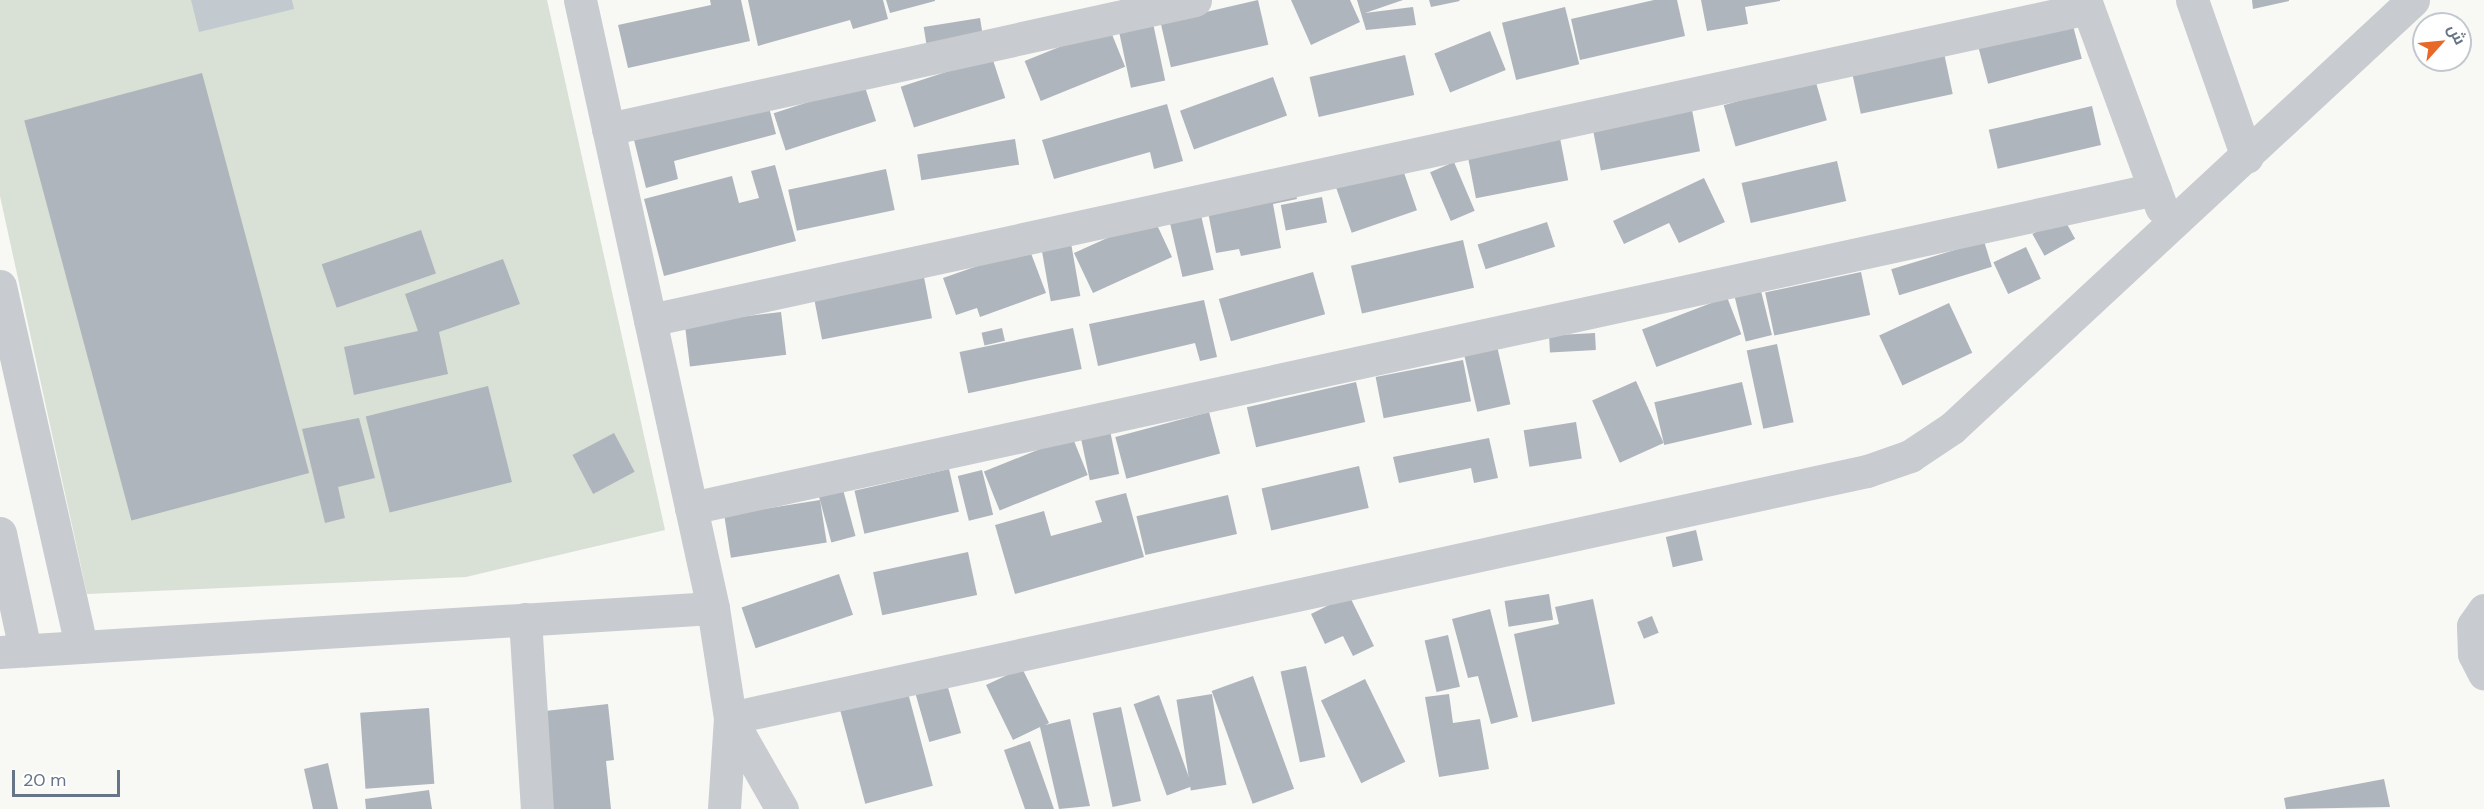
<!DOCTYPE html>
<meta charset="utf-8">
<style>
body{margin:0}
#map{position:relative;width:2484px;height:809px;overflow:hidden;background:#f8f8f5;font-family:"DM Sans",Cairo,sans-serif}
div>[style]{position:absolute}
.green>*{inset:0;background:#d9e0d6}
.water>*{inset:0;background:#c2cad0}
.building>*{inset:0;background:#afb5bc;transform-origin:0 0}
.minor>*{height:33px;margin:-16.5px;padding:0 16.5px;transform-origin:16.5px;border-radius:16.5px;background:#c8cbcf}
span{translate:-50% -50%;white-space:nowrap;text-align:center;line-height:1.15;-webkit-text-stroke:6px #fff;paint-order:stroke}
.north{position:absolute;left:2412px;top:12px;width:60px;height:60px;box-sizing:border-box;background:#fff;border:2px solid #c2c8cf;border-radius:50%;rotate:63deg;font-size:16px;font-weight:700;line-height:24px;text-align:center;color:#667587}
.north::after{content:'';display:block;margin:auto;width:21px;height:27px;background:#e76827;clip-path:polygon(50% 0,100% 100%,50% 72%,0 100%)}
.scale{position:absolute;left:12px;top:770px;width:108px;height:27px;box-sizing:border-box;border:3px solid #667587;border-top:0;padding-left:8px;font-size:18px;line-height:21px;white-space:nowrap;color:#667587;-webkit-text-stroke:4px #fff;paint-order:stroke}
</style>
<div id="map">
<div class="green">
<i style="clip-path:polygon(0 0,547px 0,665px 530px,466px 577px,87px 594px,0 196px)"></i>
</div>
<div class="water">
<i style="clip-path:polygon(191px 0,292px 0,294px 9px,199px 32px)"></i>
</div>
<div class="building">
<i style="clip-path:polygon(710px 0,741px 0,750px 41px,628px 68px,618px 25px,711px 5px)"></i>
<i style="clip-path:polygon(748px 0,883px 0,888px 19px,853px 29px,850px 20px,758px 46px)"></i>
<i style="clip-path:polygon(886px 0,935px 0,935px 1px,890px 13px)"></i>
<i style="left:1258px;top:0;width:46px;height:100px;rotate:77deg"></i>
<i style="clip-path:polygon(1291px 0,1350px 0,1360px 22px,1311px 45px)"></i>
<i style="clip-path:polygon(1357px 0,1403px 0,1365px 13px,1413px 7px,1416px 25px,1366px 30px)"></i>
<i style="clip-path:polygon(1429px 0,1459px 0,1460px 1px,1431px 7px)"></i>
<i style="clip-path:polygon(1654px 0,1677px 0,1685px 36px,1580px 60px,1571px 19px)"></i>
<i style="clip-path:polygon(1701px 0,1780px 0,1780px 1px,1745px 7px,1748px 24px,1707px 31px)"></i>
<i style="clip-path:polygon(2252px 0,2289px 0,2289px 1px,2253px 9px)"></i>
<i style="left:1565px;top:7px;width:59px;height:65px;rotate:76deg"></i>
<i style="left:1150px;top:9px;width:73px;height:35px;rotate:78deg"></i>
<i style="left:980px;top:18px;width:26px;height:57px;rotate:81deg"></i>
<i style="left:2072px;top:22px;width:38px;height:97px;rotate:75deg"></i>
<i style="left:1109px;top:27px;width:43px;height:91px;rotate:68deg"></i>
<i style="left:1490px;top:31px;width:42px;height:60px;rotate:68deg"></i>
<i style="left:1944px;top:53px;width:42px;height:94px;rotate:78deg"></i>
<i style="left:1405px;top:55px;width:41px;height:98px;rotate:77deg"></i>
<i style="left:992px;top:57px;width:43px;height:96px;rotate:72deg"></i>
<i style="left:202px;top:73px;width:414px;height:184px;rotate:75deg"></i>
<i style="left:1273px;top:77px;width:41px;height:99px;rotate:70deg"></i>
<i style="left:1815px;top:79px;width:43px;height:95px;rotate:74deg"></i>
<i style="left:864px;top:84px;width:39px;height:95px;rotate:72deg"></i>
<i style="clip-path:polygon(763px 85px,776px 134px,674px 161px,678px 179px,646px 188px,629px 120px)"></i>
<i style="clip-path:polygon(1167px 104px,1183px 161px,1154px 169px,1150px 152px,1054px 179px,1042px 140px)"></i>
<i style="left:2092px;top:106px;width:40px;height:106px;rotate:77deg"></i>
<i style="left:1692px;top:110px;width:42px;height:101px;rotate:79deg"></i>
<i style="left:1560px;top:138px;width:43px;height:94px;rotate:79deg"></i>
<i style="left:1015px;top:139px;width:26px;height:99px;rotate:81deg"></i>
<i style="left:1837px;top:161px;width:41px;height:98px;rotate:77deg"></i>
<i style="left:1454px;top:162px;width:53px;height:26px;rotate:67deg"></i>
<i style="left:1401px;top:164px;width:49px;height:69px;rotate:71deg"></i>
<i style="clip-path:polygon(775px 165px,796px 241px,664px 276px,644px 199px,732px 176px,739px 203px,759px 198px,751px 171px)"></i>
<i style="left:886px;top:169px;width:42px;height:100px;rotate:78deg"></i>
<i style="clip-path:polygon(1704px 178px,1725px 222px,1679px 243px,1669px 223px,1624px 244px,1613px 221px)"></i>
<i style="clip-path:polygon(1293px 183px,1297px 199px,1273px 204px,1281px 248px,1241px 256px,1239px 249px,1216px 253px,1208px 212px)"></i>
<i style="left:1195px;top:189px;width:83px;height:32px;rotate:77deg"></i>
<i style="left:1322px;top:197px;width:26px;height:42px;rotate:79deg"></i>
<i style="clip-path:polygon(1150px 210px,1172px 257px,1093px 293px,1074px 253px,1134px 226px)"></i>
<i style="left:2063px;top:217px;width:25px;height:35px;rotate:61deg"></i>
<i style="left:1547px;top:222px;width:26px;height:73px;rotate:72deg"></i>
<i style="left:1068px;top:226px;width:71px;height:30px;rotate:80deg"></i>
<i style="left:421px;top:230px;width:46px;height:105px;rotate:71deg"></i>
<i style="left:1463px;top:240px;width:49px;height:115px;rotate:77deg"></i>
<i style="left:1984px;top:241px;width:27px;height:97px;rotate:73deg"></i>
<i style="left:2026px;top:247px;width:35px;height:36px;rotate:65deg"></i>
<i style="clip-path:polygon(1029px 248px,1046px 293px,980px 317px,977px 308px,956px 315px,943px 278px)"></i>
<i style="clip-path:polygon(503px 259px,520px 304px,439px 332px,448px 374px,354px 395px,344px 347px,418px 331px,405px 294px)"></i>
<i style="left:1756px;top:271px;width:66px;height:27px;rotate:76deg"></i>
<i style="left:1313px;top:272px;width:44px;height:98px;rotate:74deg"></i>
<i style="left:1861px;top:272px;width:44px;height:98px;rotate:78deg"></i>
<i style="left:924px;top:277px;width:42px;height:112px;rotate:79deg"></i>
<i style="left:1727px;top:297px;width:40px;height:91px;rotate:69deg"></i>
<i style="clip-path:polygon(1204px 300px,1217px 357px,1200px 361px,1195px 343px,1098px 366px,1089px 324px)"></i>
<i style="left:1949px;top:303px;width:55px;height:77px;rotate:65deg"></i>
<i style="left:781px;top:312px;width:43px;height:97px;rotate:83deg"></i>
<i style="left:1002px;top:328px;width:13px;height:21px;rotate:77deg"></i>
<i style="left:1073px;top:328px;width:42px;height:116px;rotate:78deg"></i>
<i style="left:1494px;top:333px;width:73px;height:34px;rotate:77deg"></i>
<i style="left:1595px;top:333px;width:17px;height:46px;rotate:87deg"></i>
<i style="left:1777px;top:344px;width:80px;height:31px;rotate:78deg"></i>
<i style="left:1463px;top:360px;width:42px;height:89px;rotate:79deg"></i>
<i style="left:1636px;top:381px;width:68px;height:48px;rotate:66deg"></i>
<i style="left:1356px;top:382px;width:41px;height:112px;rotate:77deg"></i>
<i style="left:1742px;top:382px;width:44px;height:90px;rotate:77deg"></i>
<i style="left:488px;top:386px;width:99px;height:126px;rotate:76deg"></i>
<i style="left:1209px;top:412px;width:43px;height:97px;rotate:75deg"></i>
<i style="clip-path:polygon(359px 418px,375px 478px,338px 487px,345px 518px,325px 523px,302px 429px)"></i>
<i style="left:1576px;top:422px;width:37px;height:53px;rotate:81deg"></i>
<i style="left:1109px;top:426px;width:49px;height:30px;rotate:78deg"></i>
<i style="left:614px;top:433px;width:44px;height:47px;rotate:62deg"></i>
<i style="left:1072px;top:436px;width:42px;height:95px;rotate:68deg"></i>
<i style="clip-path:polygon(1489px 438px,1498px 478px,1474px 483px,1471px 468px,1399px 483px,1393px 457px)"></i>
<i style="left:1359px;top:466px;width:43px;height:100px;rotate:77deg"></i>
<i style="left:949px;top:469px;width:44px;height:97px;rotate:77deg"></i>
<i style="left:982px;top:470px;width:46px;height:25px;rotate:76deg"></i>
<i style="left:841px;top:482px;width:56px;height:25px;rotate:75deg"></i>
<i style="clip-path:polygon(1126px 493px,1144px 557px,1015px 594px,995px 525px,1044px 511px,1051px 536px,1102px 522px,1095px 501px)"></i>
<i style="left:1228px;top:495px;width:40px;height:94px;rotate:77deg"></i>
<i style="left:820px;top:500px;width:43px;height:97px;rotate:81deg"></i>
<i style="left:1696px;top:530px;width:31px;height:31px;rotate:77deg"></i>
<i style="left:968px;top:552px;width:44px;height:97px;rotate:78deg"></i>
<i style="left:839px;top:574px;width:43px;height:103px;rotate:71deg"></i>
<i style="left:1549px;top:594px;width:26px;height:45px;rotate:81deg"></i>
<i style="clip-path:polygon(1349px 595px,1374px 646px,1353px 656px,1343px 636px,1325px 644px,1311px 614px)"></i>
<i style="clip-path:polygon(1593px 599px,1615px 704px,1532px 722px,1514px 634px,1559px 624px,1555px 607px)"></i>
<i style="clip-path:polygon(1490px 609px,1518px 717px,1491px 724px,1478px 676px,1468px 678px,1452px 619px)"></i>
<i style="left:1652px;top:616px;width:18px;height:16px;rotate:68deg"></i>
<i style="left:1448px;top:635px;width:53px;height:24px;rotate:77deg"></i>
<i style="left:1306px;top:666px;width:93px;height:26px;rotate:78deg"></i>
<i style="clip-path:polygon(1022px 668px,1049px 723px,1045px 725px,1070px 719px,1090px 806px,1059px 809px,1040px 727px,1013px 740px,986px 685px)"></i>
<i style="left:1253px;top:676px;width:120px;height:44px;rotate:70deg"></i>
<i style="left:1365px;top:679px;width:92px;height:49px;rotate:64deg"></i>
<i style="left:947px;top:684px;width:51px;height:33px;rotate:74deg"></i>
<i style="left:908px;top:693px;width:96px;height:70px;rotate:75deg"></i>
<i style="left:1212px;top:694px;width:92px;height:36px;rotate:81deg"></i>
<i style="clip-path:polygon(1449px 694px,1453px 723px,1480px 719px,1489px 769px,1439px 777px,1425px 697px)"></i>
<i style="left:1159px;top:695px;width:97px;height:27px;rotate:70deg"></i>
<i style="clip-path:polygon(608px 704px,614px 760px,606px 761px,611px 809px,544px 809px,540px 771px,551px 769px,545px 711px)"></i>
<i style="left:1121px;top:707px;width:96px;height:29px;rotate:78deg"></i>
<i style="left:429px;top:708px;width:76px;height:69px;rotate:86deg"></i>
<i style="clip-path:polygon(1030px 741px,1054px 809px,1025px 809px,1004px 750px)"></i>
<i style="clip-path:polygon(328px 763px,338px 809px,313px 809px,304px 769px)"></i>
<i style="clip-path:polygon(2384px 779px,2390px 807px,2286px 809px,2284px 798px)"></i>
<i style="clip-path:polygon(429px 790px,432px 809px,366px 809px,365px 799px)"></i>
</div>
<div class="minor">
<i style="left:580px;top:0;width:622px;rotate:77.66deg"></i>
<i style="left:713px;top:608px;width:111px;rotate:81.2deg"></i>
<i style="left:730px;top:718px;width:91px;rotate:93.8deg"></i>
<i style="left:2085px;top:0;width:221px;rotate:69.8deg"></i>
<i style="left:2192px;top:0;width:166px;rotate:70.7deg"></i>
<i style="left:608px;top:129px;width:601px;rotate:-12.39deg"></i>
<i style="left:0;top:286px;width:369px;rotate:77.3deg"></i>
<i style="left:650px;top:320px;width:1471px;rotate:-12.24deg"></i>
<i style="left:691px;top:508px;width:1498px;rotate:-12.29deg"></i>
<i style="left:0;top:533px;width:120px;rotate:77.9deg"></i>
<i style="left:2484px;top:610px;width:19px;rotate:125deg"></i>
<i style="left:2473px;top:626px;width:28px;rotate:88deg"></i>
<i style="left:2474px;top:654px;width:22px;rotate:63deg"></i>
<i style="left:525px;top:619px;width:190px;rotate:86.4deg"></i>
<i style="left:0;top:652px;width:714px;rotate:-3.53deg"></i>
<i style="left:730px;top:718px;width:1164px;rotate:-12.26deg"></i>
<i style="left:1867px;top:471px;width:46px;rotate:-19.2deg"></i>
<i style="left:1910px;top:456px;width:50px;rotate:-33.7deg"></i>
<i style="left:1952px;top:428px;width:629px;rotate:-42.87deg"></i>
<i style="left:730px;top:718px;width:105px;rotate:60.3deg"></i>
</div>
<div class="north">ش</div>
<div class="scale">20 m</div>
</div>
